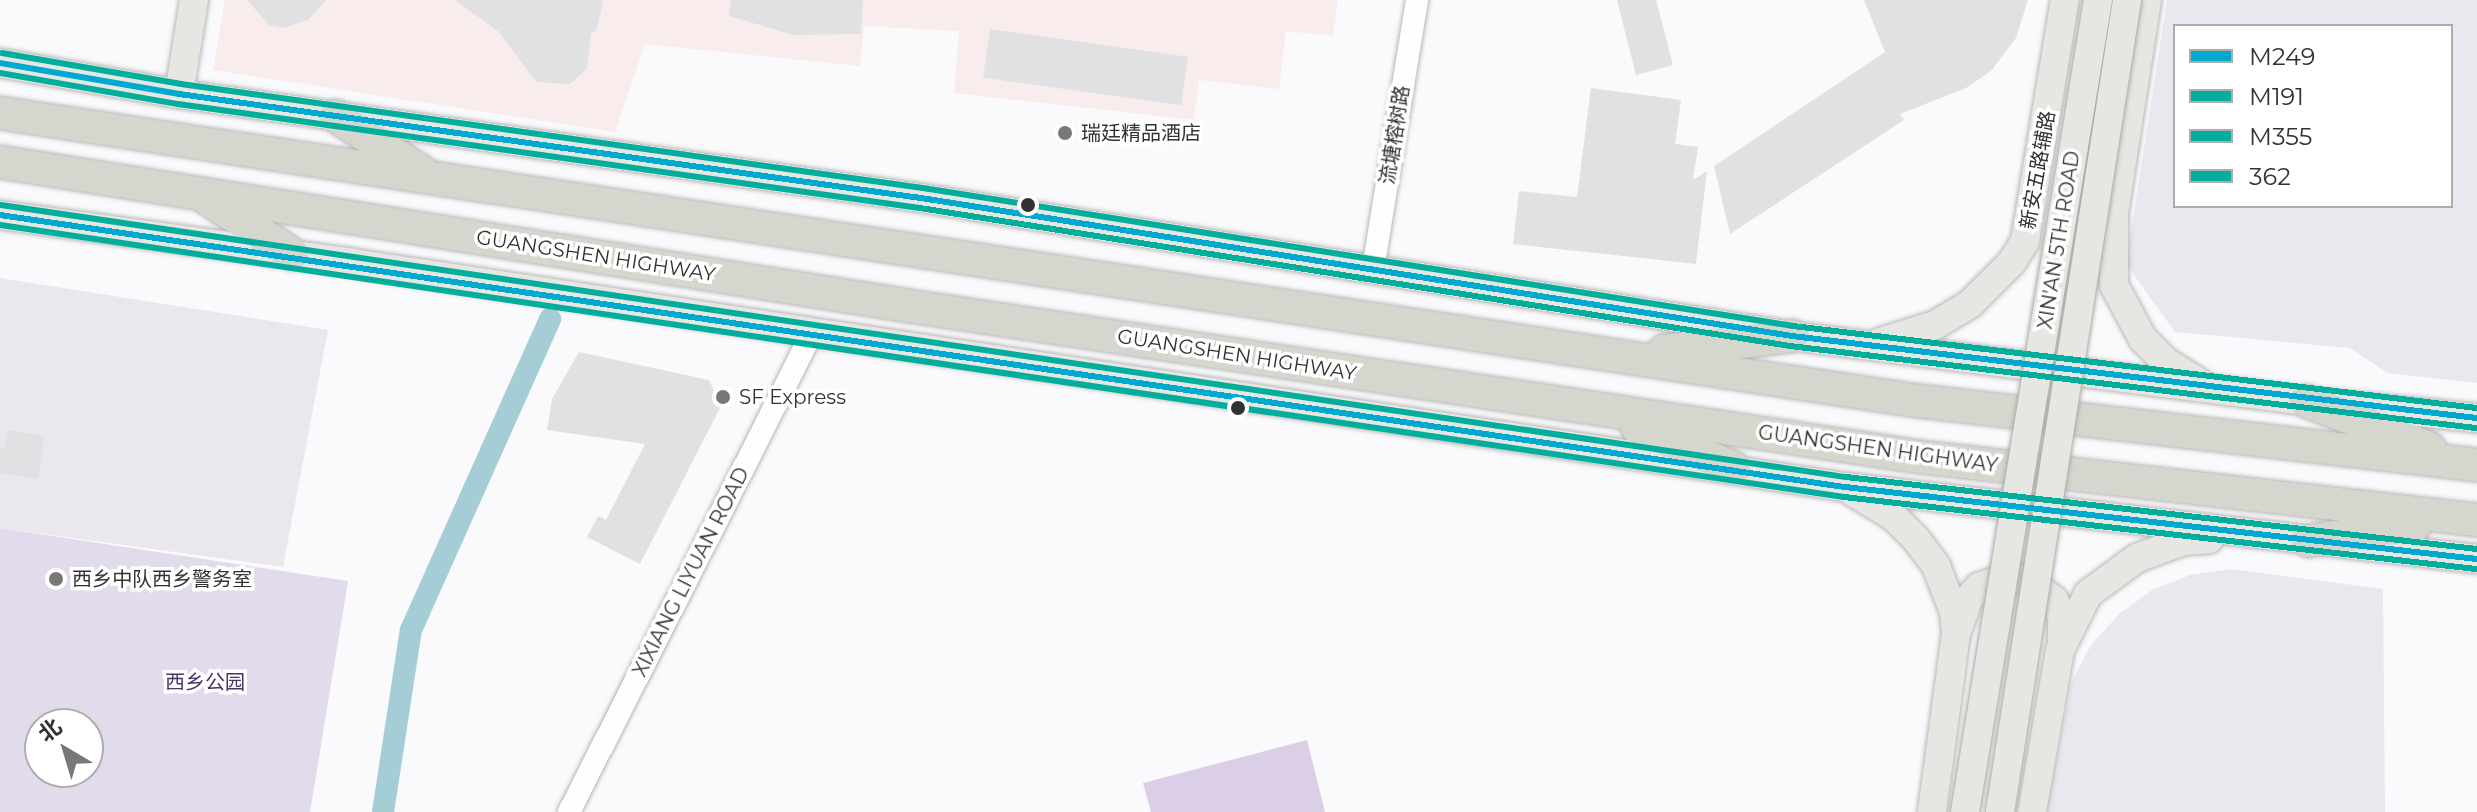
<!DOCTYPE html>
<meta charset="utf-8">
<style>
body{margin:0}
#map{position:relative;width:2477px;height:812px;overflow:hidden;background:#faf9fb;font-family:Montserrat,"Noto Sans SC",sans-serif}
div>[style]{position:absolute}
.commercial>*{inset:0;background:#f9eced}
.built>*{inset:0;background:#eae8ee}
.green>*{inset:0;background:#e2dbec}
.forest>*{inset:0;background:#dacfe7}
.canal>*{height:22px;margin:-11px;padding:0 11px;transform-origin:11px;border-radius:11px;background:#a5cdd6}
.building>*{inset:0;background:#e1e0e2;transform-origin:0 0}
.roads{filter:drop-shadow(0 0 2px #b9b9ba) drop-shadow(0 0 2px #b9b9ba)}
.minor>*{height:22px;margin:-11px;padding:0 11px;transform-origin:11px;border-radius:11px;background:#fefefe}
.major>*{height:28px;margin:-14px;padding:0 14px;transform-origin:14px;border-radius:14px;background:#e6e6e2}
.highway>*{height:32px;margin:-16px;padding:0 16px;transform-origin:16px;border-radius:16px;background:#d5d7cf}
.bridges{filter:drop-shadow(0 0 2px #aaaba5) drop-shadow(0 0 2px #aaaba5)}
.major-bridge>*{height:28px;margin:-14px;padding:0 14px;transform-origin:14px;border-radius:14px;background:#e6e6e2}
.bus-1>*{height:6px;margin:-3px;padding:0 3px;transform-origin:3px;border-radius:3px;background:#00a9ce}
.bus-2>*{height:6px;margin:-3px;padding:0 3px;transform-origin:3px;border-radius:3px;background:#01ad9c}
.bus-3>*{height:6px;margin:-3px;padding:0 3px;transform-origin:3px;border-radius:3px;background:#01ad9c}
.bus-4>*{height:6px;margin:-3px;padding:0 3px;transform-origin:3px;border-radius:3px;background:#01ad9c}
.dots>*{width:22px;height:22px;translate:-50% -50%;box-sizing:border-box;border:4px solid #fff;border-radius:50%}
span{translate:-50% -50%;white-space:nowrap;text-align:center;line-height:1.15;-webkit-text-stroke:7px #fff;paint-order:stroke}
.poi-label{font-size:20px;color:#323233}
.left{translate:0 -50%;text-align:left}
.street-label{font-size:20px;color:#323233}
.park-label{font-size:20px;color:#4c3267}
.legend{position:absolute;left:2173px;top:24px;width:280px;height:184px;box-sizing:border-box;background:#fff;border:2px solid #adadad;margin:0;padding:10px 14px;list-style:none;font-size:24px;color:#323233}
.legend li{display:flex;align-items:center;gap:16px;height:40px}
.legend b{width:40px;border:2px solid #adadad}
.north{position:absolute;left:24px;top:708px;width:80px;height:80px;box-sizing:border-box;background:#fff;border:2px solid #adadad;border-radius:50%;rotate:322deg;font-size:22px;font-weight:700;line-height:32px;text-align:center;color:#323233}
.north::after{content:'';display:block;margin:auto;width:28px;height:36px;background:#787879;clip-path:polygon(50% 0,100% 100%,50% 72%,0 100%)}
</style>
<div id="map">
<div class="commercial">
<i style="clip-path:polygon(225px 0,1338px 0,1333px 36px,1286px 31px,1279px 89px,1199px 80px,1194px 120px,954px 93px,959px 31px,864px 26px,860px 66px,645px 44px,615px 132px,213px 70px)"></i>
</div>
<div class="built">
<i style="clip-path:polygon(evenodd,2167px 0,2477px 0,2477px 383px,2387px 373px,2350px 348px,2175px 332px,2126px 264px,2167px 0,2175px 26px,2451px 26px,2451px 206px,2175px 206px,2175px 26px)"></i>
<i style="clip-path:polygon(0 278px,328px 330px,283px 567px,0 528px)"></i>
<i style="clip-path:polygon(2231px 569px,2383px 589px,2385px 812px,2046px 812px,2072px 681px,2091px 645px,2119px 614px,2152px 590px,2190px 575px)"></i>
</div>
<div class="green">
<i style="clip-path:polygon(evenodd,0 528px,348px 581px,310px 812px,0 812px,0 528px,40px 724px,88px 724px,88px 772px,40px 772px,40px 724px)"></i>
</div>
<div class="forest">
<i style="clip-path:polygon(1307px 740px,1325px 812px,1151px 812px,1143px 783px)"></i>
</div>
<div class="canal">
<i style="left:383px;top:812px;width:184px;rotate:-81.3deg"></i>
<i style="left:411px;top:630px;width:341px;rotate:-65.9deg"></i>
</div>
<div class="building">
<i style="clip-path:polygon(247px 0,326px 0,309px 19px,284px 28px,269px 25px)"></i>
<i style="clip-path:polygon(455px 0,603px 0,597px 30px,591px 33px,587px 69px,570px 84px,536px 82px,499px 32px)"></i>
<i style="clip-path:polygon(731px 0,863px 0,861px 34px,794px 35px,729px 16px)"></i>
<i style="clip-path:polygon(1617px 0,1656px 0,1673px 65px,1636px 75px)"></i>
<i style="clip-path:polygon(1864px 0,2028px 0,2016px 38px,1991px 71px,1966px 88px,1900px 114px,1904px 120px,1730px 234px,1714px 166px,1885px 52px)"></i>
<i style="left:990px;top:29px;width:200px;height:49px;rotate:8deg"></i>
<i style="clip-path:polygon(1591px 88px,1681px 100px,1675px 144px,1698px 147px,1693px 180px,1707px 171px,1696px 264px,1513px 244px,1519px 191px,1577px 197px)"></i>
<i style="clip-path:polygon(579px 352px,709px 380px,721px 406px,640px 564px,587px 537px,598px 516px,606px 520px,645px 444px,547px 430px,552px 399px)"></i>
<i style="clip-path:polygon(8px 430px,44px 436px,38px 479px,0 473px,0 449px,4px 449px)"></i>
</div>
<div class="roads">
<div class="minor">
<i style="left:1373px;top:269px;width:273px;rotate:-80.7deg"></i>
<i style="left:569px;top:812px;width:539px;rotate:-63.1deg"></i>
</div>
<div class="major">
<i style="left:2147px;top:0;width:216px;rotate:98.8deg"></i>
<i style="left:2114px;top:213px;width:72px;rotate:90deg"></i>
<i style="left:2114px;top:285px;width:61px;rotate:61.8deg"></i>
<i style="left:2143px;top:339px;width:31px;rotate:45deg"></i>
<i style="left:2165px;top:361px;width:45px;rotate:32.3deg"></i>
<i style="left:0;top:63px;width:182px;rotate:9.8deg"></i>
<i style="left:179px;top:94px;width:749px;rotate:7.98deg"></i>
<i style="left:921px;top:198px;width:882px;rotate:9deg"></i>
<i style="left:1792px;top:336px;width:518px;rotate:7.21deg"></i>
<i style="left:2306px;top:401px;width:172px;rotate:5.7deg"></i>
<i style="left:179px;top:94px;width:95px;rotate:-80.9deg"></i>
<i style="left:0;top:215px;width:356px;rotate:7.7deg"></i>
<i style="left:353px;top:263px;width:1509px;rotate:8.54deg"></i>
<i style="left:1845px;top:487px;width:636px;rotate:6.5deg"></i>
<i style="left:1880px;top:342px;width:58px;rotate:-17.2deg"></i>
<i style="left:1935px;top:325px;width:41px;rotate:-31deg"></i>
<i style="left:1970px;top:304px;width:59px;rotate:-45deg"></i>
<i style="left:2012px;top:262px;width:25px;rotate:-58deg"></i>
<i style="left:2025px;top:241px;width:244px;rotate:-80.6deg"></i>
<i style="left:1853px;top:492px;width:48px;rotate:31.4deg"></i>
<i style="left:1894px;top:517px;width:31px;rotate:45deg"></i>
<i style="left:1916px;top:539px;width:34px;rotate:53deg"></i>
<i style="left:1936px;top:566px;width:49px;rotate:68.6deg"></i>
<i style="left:1954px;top:612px;width:22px;rotate:85deg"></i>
<i style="left:1956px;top:634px;width:180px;rotate:97.7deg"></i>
<i style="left:1957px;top:631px;width:35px;rotate:-70deg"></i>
<i style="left:1969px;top:598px;width:15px;rotate:-48deg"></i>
<i style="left:1979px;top:587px;width:31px;rotate:-19deg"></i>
<i style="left:2008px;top:577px;width:18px;rotate:6deg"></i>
<i style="left:2026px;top:579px;width:35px;rotate:37deg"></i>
<i style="left:2054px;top:600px;width:18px;rotate:63deg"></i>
<i style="left:2062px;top:616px;width:25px;rotate:90deg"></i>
<i style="left:2032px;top:812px;width:164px;rotate:-80.2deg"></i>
<i style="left:2060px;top:650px;width:63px;rotate:-63.4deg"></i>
<i style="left:2088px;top:594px;width:61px;rotate:-36.3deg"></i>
<i style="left:2137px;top:558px;width:49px;rotate:-20.3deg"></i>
<i style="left:2183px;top:541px;width:26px;rotate:-4deg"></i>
</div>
<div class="highway">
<i style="left:0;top:113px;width:1940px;rotate:8.54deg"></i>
<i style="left:1919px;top:401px;width:562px;rotate:6.54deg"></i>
<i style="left:336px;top:116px;width:103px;rotate:33.1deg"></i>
<i style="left:0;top:162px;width:920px;rotate:9deg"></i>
<i style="left:909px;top:306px;width:1023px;rotate:8.49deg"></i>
<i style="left:1921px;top:457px;width:560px;rotate:6.46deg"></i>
<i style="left:208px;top:199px;width:100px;rotate:33.2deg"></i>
<i style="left:1664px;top:351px;width:129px;rotate:-6.7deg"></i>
<i style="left:2306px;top:401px;width:132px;rotate:20.9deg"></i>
<i style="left:1637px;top:427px;width:105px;rotate:22.9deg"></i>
<i style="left:2308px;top:541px;width:108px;rotate:-8.5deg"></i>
</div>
</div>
<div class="bridges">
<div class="major-bridge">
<i style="left:1965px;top:812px;width:823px;rotate:-80.7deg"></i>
<i style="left:2000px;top:812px;width:822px;rotate:-81.11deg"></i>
</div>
</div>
<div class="bus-1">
<i style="left:0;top:63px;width:182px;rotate:9.8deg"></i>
<i style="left:179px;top:94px;width:749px;rotate:7.98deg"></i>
<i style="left:921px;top:198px;width:882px;rotate:9deg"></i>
<i style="left:1792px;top:336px;width:690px;rotate:6.83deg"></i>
<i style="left:0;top:215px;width:1865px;rotate:8.39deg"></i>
<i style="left:1845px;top:487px;width:636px;rotate:6.5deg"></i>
</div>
<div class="bus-2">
<i style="left:0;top:73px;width:181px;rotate:9.9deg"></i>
<i style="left:178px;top:104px;width:749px;rotate:7.98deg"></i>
<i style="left:920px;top:208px;width:881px;rotate:9.01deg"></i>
<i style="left:1790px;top:346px;width:691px;rotate:6.82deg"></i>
<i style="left:0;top:225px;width:1864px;rotate:8.39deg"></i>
<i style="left:1844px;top:497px;width:636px;rotate:6.5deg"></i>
</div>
<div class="bus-3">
<i style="left:2px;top:53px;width:182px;rotate:9.8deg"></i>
<i style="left:181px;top:84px;width:749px;rotate:7.98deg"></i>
<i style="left:923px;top:188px;width:881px;rotate:9.01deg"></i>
<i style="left:1793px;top:326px;width:689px;rotate:6.84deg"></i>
</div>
<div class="bus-4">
<i style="left:1px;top:205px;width:1865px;rotate:8.39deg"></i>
<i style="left:1846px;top:477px;width:635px;rotate:6.51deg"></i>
</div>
<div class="dots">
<i style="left:1065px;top:133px;background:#787879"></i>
<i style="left:1028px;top:205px;background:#323233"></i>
<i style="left:723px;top:397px;background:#787879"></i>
<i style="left:1238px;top:408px;background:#323233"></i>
<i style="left:56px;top:579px;background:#787879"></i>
</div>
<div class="poi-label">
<span class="left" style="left:1081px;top:133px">瑞廷精品酒店</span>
<span class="left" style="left:739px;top:397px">SF Express</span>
<span class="left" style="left:72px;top:579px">西乡中队西乡警务室</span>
</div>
<div class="street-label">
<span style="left:1395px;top:135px;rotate:-81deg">流塘榕树路</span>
<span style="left:2038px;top:170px;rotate:-80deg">新安五路辅路</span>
<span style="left:2059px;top:240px;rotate:-81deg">XIN'AN 5TH ROAD</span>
<span style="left:596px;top:256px;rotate:9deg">GUANGSHEN HIGHWAY</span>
<span style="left:1237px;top:355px;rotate:9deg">GUANGSHEN HIGHWAY</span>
<span style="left:1878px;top:449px;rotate:8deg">GUANGSHEN HIGHWAY</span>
<span style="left:691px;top:572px;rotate:-63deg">XIXIANG LIYUAN ROAD</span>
</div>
<div class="park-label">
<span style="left:205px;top:682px">西乡公园</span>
</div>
<ul class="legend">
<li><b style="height:10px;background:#00a9ce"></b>M249</li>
<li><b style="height:10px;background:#01ad9c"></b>M191</li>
<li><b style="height:10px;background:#01ad9c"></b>M355</li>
<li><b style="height:10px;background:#01ad9c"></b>362</li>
</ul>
<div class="north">北</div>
</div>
